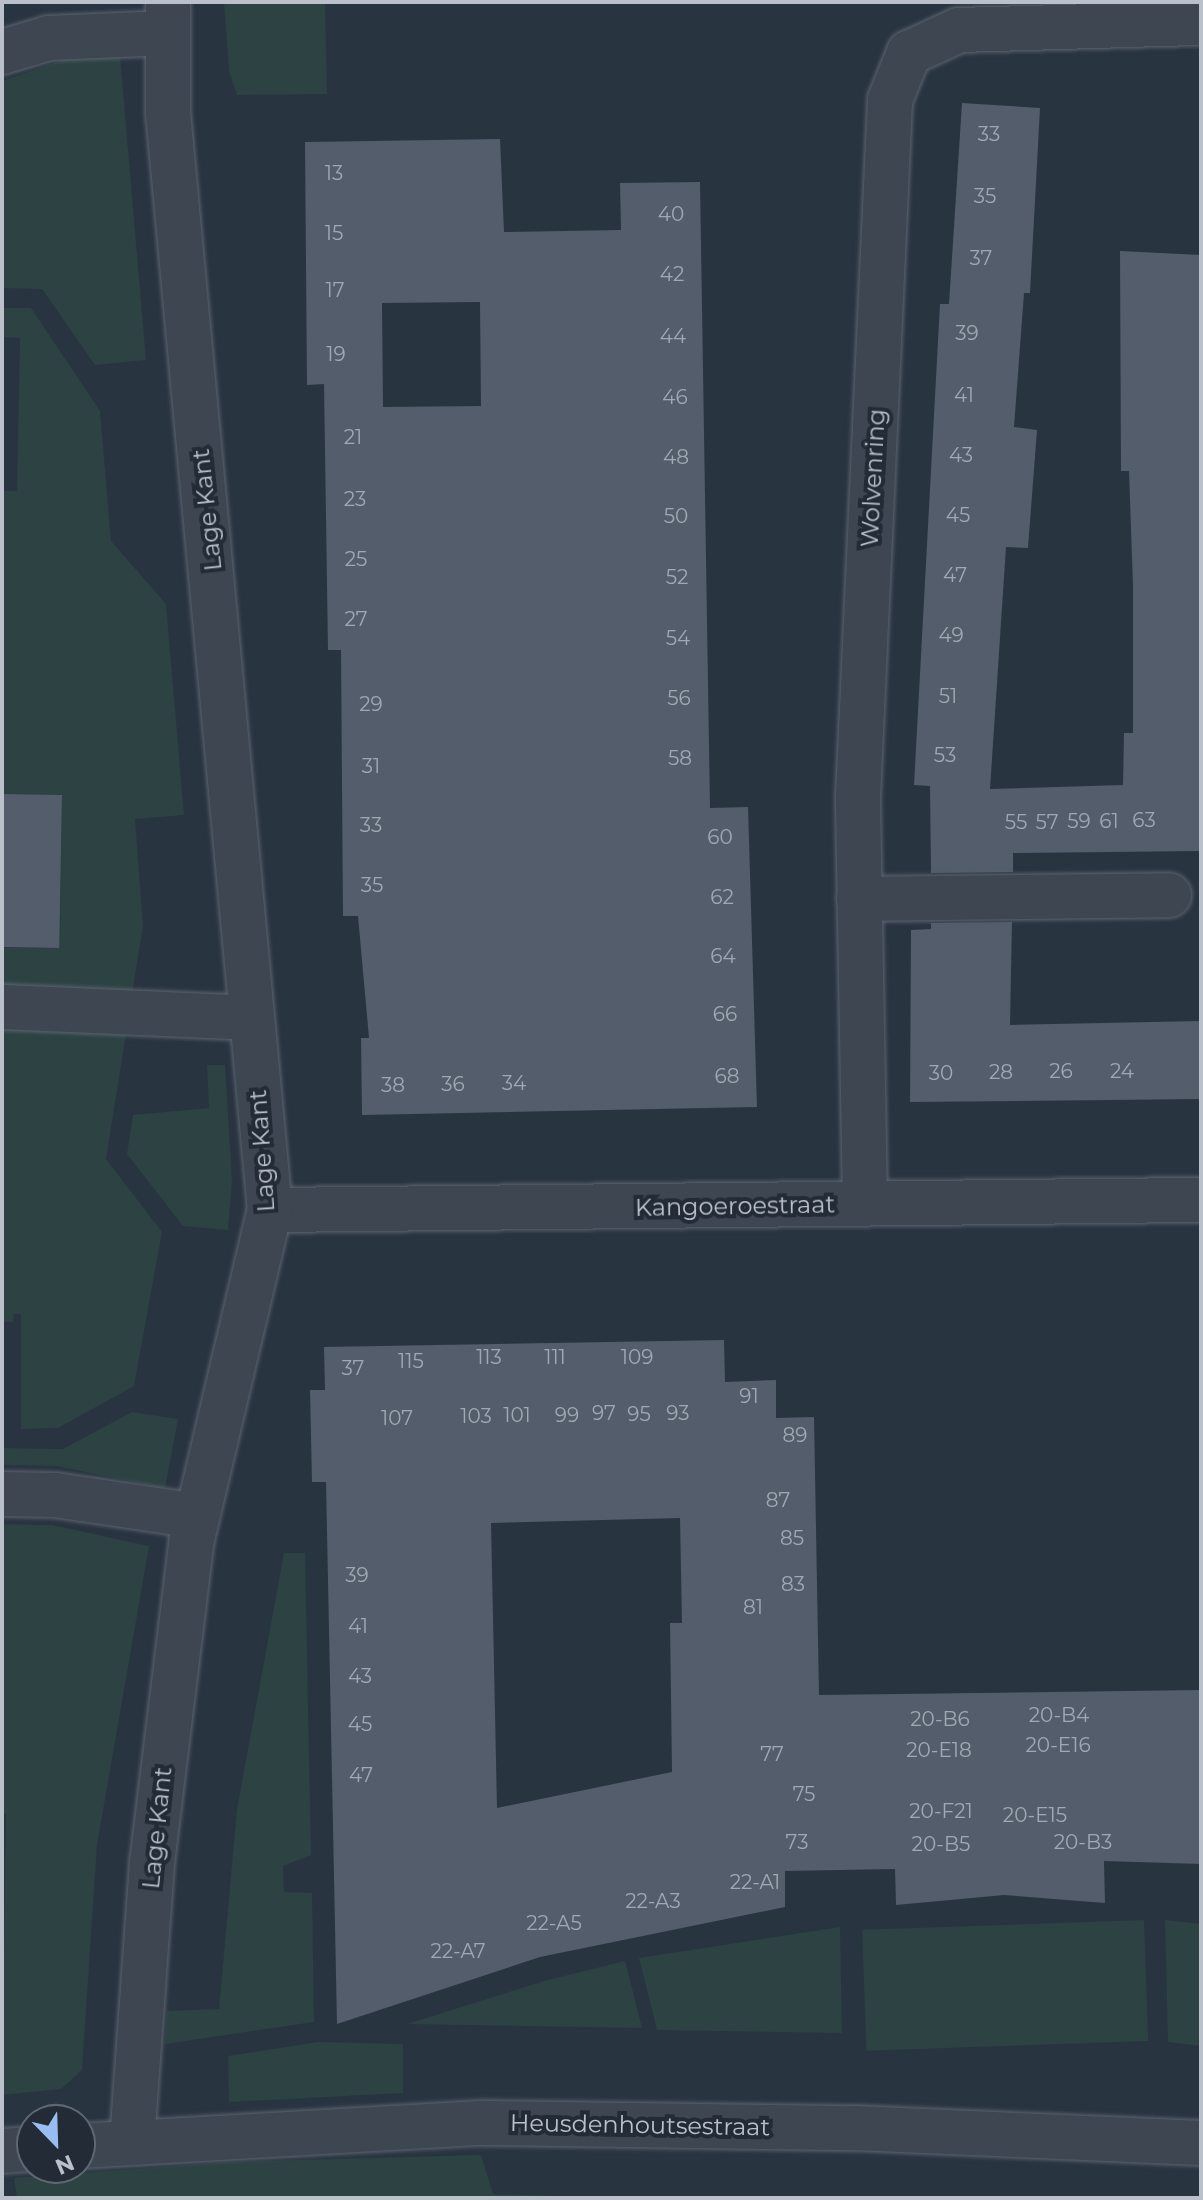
<!DOCTYPE html>
<style>
body{margin:0}
#map{position:relative;width:1203px;height:2200px;overflow:hidden;background:#293441;font-family:Montserrat,sans-serif}
div>[style]{position:absolute}
.green>*{inset:0;background:#2c4243;transform-origin:0 0}
.building>*{inset:0;background:#535d6c;transform-origin:0 0}
.roads{filter:drop-shadow(0 0 2px #5b646e) drop-shadow(0 0 2px #5b646e)}
.minor>*{height:44px;margin:-22px;padding:0 22px;transform-origin:22px;border-radius:22px;background:#3d4651}
span{translate:-50% -50%;white-space:nowrap;text-align:center;line-height:1.15;-webkit-text-stroke:8px #222b36;paint-order:stroke}
.number-label{font-size:20px;color:#a0a8b3}
.number-label span{-webkit-text-stroke-width:0}
.street-label{font-size:24px;color:#bac1cb}
.frame{position:absolute;inset:0;border:4px solid #bac1cb;pointer-events:none}
.north{position:absolute;left:16px;top:2104px;width:80px;height:80px;box-sizing:border-box;background:#222b36;border:2px solid #5f6772;border-radius:50%;rotate:157deg;font-size:22px;font-weight:700;line-height:32px;text-align:center;color:#bac1cb}
.north::after{content:'';display:block;margin:auto;width:28px;height:36px;background:#9abdf1;clip-path:polygon(50% 0,100% 100%,50% 72%,0 100%)}
</style>
<div id="map">
<div class="green">
<i style="clip-path:polygon(224px 2px,325px 2px,327px 94px,237px 95px,229px 71px)"></i>
<i style="clip-path:polygon(120px 56px,146px 360px,95px 365px,42px 289px,2px 288px,2px 81px,63px 60px)"></i>
<i style="clip-path:polygon(2px 308px,31px 308px,100px 411px,111px 541px,166px 604px,184px 815px,135px 819px,143px 926px,131px 1000px,2px 987px,2px 948px,60px 948px,62px 796px,2px 794px,2px 491px,17px 491px,20px 338px,2px 337px)"></i>
<i style="clip-path:polygon(2px 1022px,126px 1034px,106px 1159px,162px 1232px,134px 1386px,58px 1428px,21px 1429px,21px 1314px,14px 1314px,13px 1322px,2px 1322px)"></i>
<i style="clip-path:polygon(207px 1065px,225px 1065px,232px 1181px,228px 1230px,183px 1226px,127px 1154px,133px 1115px,209px 1108px)"></i>
<i style="clip-path:polygon(132px 1412px,178px 1419px,165px 1488px,56px 1466px,2px 1465px,2px 1448px,63px 1449px)"></i>
<i style="clip-path:polygon(2px 1524px,52px 1525px,149px 1546px,97px 1845px,82px 2070px,61px 2089px,2px 2095px,6px 1814px,2px 1813px)"></i>
<i style="clip-path:polygon(284px 1553px,305px 1553px,311px 1855px,283px 1866px,284px 1892px,312px 1893px,314px 2022px,165px 2044px,167px 2011px,219px 2009px,237px 1809px)"></i>
<i style="left:1144px;top:1920px;width:121px;height:282px;rotate:88deg"></i>
<i style="clip-path:polygon(1165px 1920px,1201px 1924px,1201px 2046px,1168px 2042px)"></i>
<i style="clip-path:polygon(840px 1927px,842px 2033px,657px 2030px,639px 1958px)"></i>
<i style="clip-path:polygon(625px 1961px,642px 2028px,407px 2024px,544px 1981px)"></i>
<i style="clip-path:polygon(318px 2042px,403px 2044px,403px 2093px,229px 2102px,228px 2056px)"></i>
<i style="clip-path:polygon(481px 2155px,493px 2194px,628px 2198px,17px 2198px,14px 2178px,231px 2162px)"></i>
</div>
<div class="building">
<i style="clip-path:polygon(962px 103px,1040px 108px,1030px 293px,1024px 293px,1014px 427px,1037px 430px,1028px 548px,1006px 547px,990px 789px,1123px 785px,1124px 733px,1133px 733px,1133px 586px,1129px 471px,1121px 471px,1120px 251px,1201px 255px,1201px 851px,1013px 853px,1013px 872px,931px 873px,930px 786px,914px 785px,940px 304px,949px 304px)"></i>
<i style="clip-path:polygon(evenodd,500px 139px,504px 232px,621px 230px,620px 183px,700px 182px,710px 808px,748px 807px,757px 1107px,362px 1115px,361px 1038px,369px 1038px,358px 916px,343px 916px,341px 650px,328px 650px,324px 384px,307px 385px,305px 142px,500px 139px,480px 302px,481px 406px,383px 407px,382px 303px,480px 302px)"></i>
<i style="left:2px;top:794px;width:60px;height:153px;rotate:1deg"></i>
<i style="clip-path:polygon(1012px 922px,1010px 1025px,1201px 1021px,1201px 1099px,910px 1102px,911px 930px,931px 929px,931px 923px)"></i>
<i style="clip-path:polygon(evenodd,724px 1340px,725px 1382px,776px 1380px,776px 1418px,814px 1417px,819px 1695px,1201px 1690px,1201px 1864px,1104px 1861px,1105px 1903px,1004px 1895px,896px 1905px,895px 1869px,785px 1871px,785px 1907px,540px 1957px,337px 2024px,326px 1482px,312px 1482px,310px 1390px,325px 1390px,324px 1347px,724px 1340px,680px 1518px,682px 1623px,670px 1623px,672px 1772px,497px 1808px,491px 1523px,680px 1518px)"></i>
</div>
<div class="roads">
<div class="minor">
<i style="left:2px;top:52px;width:49px;rotate:-16.6deg"></i>
<i style="left:49px;top:38px;width:118px;rotate:-2.4deg"></i>
<i style="left:859px;top:899px;width:310px;rotate:-0.7deg"></i>
<i style="left:2px;top:1007px;width:249px;rotate:2.5deg"></i>
<i style="left:865px;top:1204px;width:407px;rotate:-91deg"></i>
<i style="left:858px;top:797px;width:698px;rotate:-87.37deg"></i>
<i style="left:890px;top:100px;width:51px;rotate:-68deg"></i>
<i style="left:909px;top:53px;width:55px;rotate:-24.7deg"></i>
<i style="left:959px;top:30px;width:242px;rotate:-1.7deg"></i>
<i style="left:270px;top:1210px;width:931px;rotate:-0.62deg"></i>
<i style="left:2px;top:1494px;width:53px;rotate:1.1deg"></i>
<i style="left:55px;top:1495px;width:144px;rotate:8.4deg"></i>
<i style="left:132px;top:2142px;width:280px;rotate:-85.9deg"></i>
<i style="left:152px;top:1863px;width:326px;rotate:-83deg"></i>
<i style="left:192px;top:1539px;width:338px;rotate:-76.7deg"></i>
<i style="left:270px;top:1210px;width:1102px;rotate:-95.31deg"></i>
<i style="left:168px;top:113px;width:111px;rotate:-90deg"></i>
<i style="left:80px;top:2146px;width:402px;rotate:-3.3deg"></i>
<i style="left:481px;top:2123px;width:374px;rotate:0.8deg"></i>
<i style="left:855px;top:2128px;width:346px;rotate:2.5deg"></i>
<i style="left:2px;top:2151px;width:30px;rotate:-4deg"></i>
</div>
</div>
<div class="number-label">
<span style="left:989px;top:134px">33</span>
<span style="left:334px;top:173px">13</span>
<span style="left:985px;top:196px">35</span>
<span style="left:671px;top:214px">40</span>
<span style="left:334px;top:233px">15</span>
<span style="left:981px;top:258px">37</span>
<span style="left:672px;top:274px">42</span>
<span style="left:335px;top:290px">17</span>
<span style="left:967px;top:333px">39</span>
<span style="left:673px;top:336px">44</span>
<span style="left:336px;top:354px">19</span>
<span style="left:964px;top:395px">41</span>
<span style="left:675px;top:397px">46</span>
<span style="left:353px;top:437px">21</span>
<span style="left:961px;top:455px">43</span>
<span style="left:676px;top:457px">48</span>
<span style="left:355px;top:499px">23</span>
<span style="left:958px;top:515px">45</span>
<span style="left:676px;top:516px">50</span>
<span style="left:356px;top:559px">25</span>
<span style="left:955px;top:575px">47</span>
<span style="left:677px;top:577px">52</span>
<span style="left:356px;top:619px">27</span>
<span style="left:951px;top:635px">49</span>
<span style="left:678px;top:638px">54</span>
<span style="left:948px;top:696px">51</span>
<span style="left:679px;top:698px">56</span>
<span style="left:371px;top:704px">29</span>
<span style="left:945px;top:755px">53</span>
<span style="left:680px;top:758px">58</span>
<span style="left:371px;top:766px">31</span>
<span style="left:1144px;top:820px">63</span>
<span style="left:1079px;top:821px">59</span>
<span style="left:1109px;top:821px">61</span>
<span style="left:1016px;top:822px">55</span>
<span style="left:1047px;top:822px">57</span>
<span style="left:371px;top:825px">33</span>
<span style="left:720px;top:837px">60</span>
<span style="left:372px;top:885px">35</span>
<span style="left:722px;top:897px">62</span>
<span style="left:723px;top:956px">64</span>
<span style="left:725px;top:1014px">66</span>
<span style="left:1061px;top:1071px">26</span>
<span style="left:1122px;top:1071px">24</span>
<span style="left:1001px;top:1072px">28</span>
<span style="left:941px;top:1073px">30</span>
<span style="left:727px;top:1076px">68</span>
<span style="left:514px;top:1083px">34</span>
<span style="left:453px;top:1084px">36</span>
<span style="left:393px;top:1085px">38</span>
<span style="left:489px;top:1357px">113</span>
<span style="left:555px;top:1357px">111</span>
<span style="left:637px;top:1357px">109</span>
<span style="left:411px;top:1361px">115</span>
<span style="left:353px;top:1368px">37</span>
<span style="left:749px;top:1396px">91</span>
<span style="left:604px;top:1413px">97</span>
<span style="left:678px;top:1413px">93</span>
<span style="left:639px;top:1414px">95</span>
<span style="left:517px;top:1415px">101</span>
<span style="left:567px;top:1415px">99</span>
<span style="left:476px;top:1416px">103</span>
<span style="left:397px;top:1418px">107</span>
<span style="left:795px;top:1435px">89</span>
<span style="left:778px;top:1500px">87</span>
<span style="left:792px;top:1538px">85</span>
<span style="left:357px;top:1575px">39</span>
<span style="left:793px;top:1584px">83</span>
<span style="left:753px;top:1607px">81</span>
<span style="left:358px;top:1626px">41</span>
<span style="left:360px;top:1676px">43</span>
<span style="left:1059px;top:1715px">20-B4</span>
<span style="left:940px;top:1719px">20-B6</span>
<span style="left:360px;top:1724px">45</span>
<span style="left:1058px;top:1745px">20-E16</span>
<span style="left:939px;top:1750px">20-E18</span>
<span style="left:772px;top:1754px">77</span>
<span style="left:361px;top:1775px">47</span>
<span style="left:804px;top:1794px">75</span>
<span style="left:941px;top:1811px">20-F21</span>
<span style="left:1035px;top:1815px">20-E15</span>
<span style="left:797px;top:1842px">73</span>
<span style="left:1083px;top:1842px">20-B3</span>
<span style="left:941px;top:1844px">20-B5</span>
<span style="left:755px;top:1882px">22-A1</span>
<span style="left:653px;top:1901px">22-A3</span>
<span style="left:554px;top:1923px">22-A5</span>
<span style="left:458px;top:1951px">22-A7</span>
</div>
<div class="street-label">
<span style="left:873px;top:478px;rotate:-87deg">Wolvenring</span>
<span style="left:207px;top:510px;rotate:-96deg">Lage Kant</span>
<span style="left:262px;top:1151px;rotate:-94deg">Lage Kant</span>
<span style="left:735px;top:1206px;rotate:-1deg">Kangoeroestraat</span>
<span style="left:157px;top:1828px;rotate:-84deg">Lage Kant</span>
<span style="left:640px;top:2125px;rotate:1deg">Heusdenhoutsestraat</span>
</div>
<div class="frame"></div>
<div class="north">N</div>
</div>
